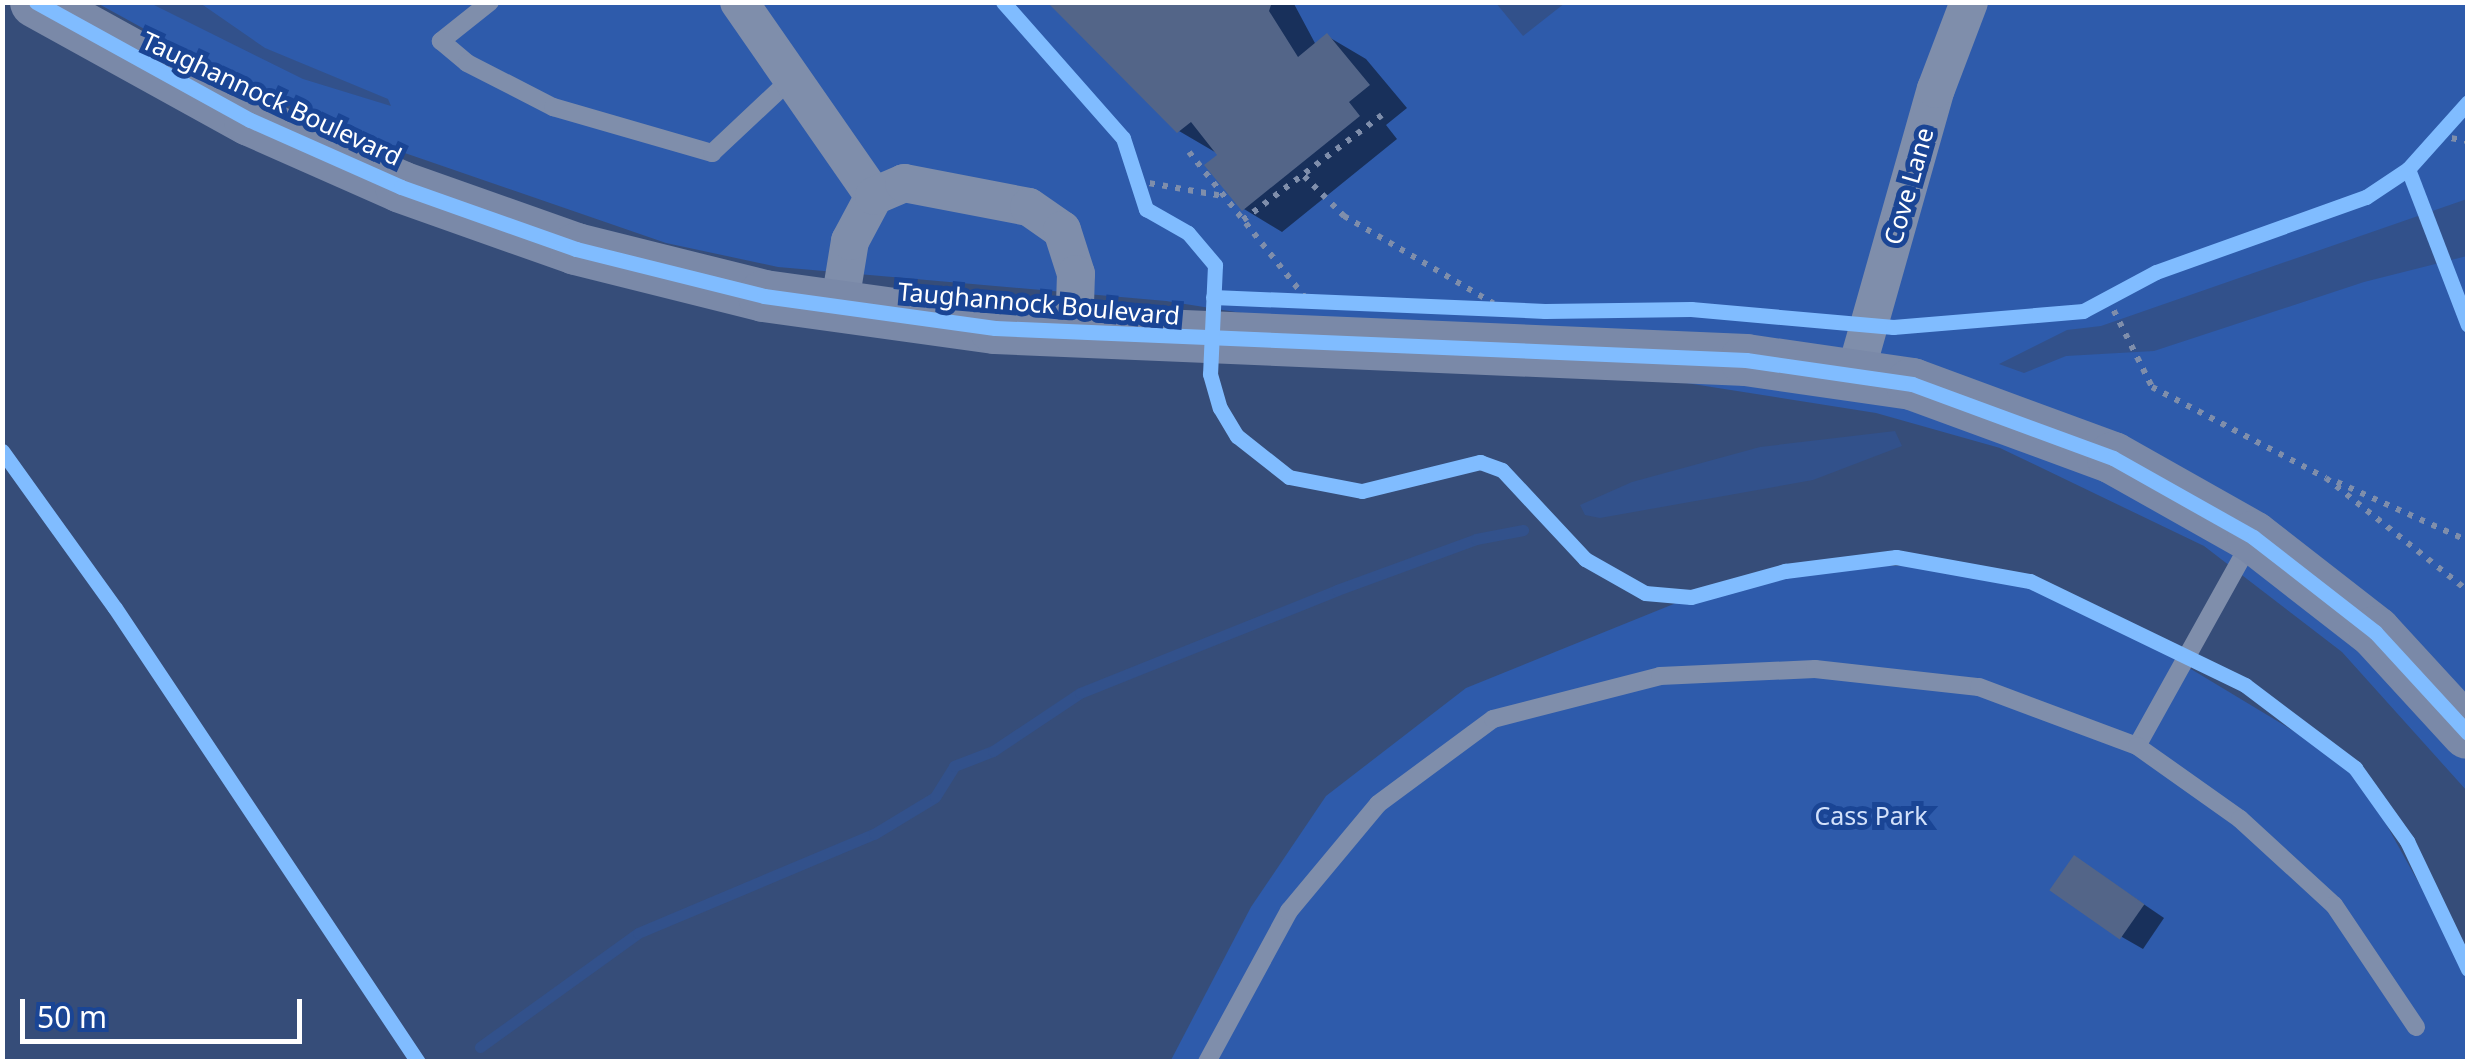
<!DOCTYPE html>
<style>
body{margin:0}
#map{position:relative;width:2470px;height:1064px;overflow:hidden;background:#364d79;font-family:"Noto Sans",sans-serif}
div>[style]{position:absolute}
.green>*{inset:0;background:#2e5bab}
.water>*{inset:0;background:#32518b}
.shadow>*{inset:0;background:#0007}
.stream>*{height:11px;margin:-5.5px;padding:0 5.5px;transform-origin:5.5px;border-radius:5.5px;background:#32518b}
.building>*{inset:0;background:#536588;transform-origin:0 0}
.path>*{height:6px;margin-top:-3px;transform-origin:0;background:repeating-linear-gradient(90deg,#7f8eab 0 5px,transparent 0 13px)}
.service>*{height:18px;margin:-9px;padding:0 9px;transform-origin:9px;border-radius:9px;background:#7f8eab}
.minor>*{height:38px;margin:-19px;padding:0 19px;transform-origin:19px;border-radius:19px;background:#7f8eab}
.secondary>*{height:52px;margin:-26px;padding:0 26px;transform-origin:26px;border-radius:26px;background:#7a89a8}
.cycleway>*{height:15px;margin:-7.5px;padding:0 7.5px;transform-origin:7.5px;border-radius:7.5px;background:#80bcff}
span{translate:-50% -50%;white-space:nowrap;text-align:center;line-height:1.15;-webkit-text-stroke:10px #1a4595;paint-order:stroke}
.street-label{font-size:25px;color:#fff}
.park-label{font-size:25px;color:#d2e1fb}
.frame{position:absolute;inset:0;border:5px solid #fff;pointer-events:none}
.scale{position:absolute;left:20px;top:999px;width:282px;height:45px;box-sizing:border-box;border:5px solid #fff;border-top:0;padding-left:12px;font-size:30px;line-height:35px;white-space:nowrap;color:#fff;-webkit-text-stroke:8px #1a4595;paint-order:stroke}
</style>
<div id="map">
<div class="green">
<i style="clip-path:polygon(97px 3px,2467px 3px,2467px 791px,2342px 652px,2204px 546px,2000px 448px,1876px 413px,1166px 301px,778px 267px,666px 243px,399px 151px,241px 82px)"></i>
<i style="clip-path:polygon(1822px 566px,1948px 566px,2083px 604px,2355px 768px,2467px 970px,2467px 1061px,1170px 1062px,1251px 907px,1326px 796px,1466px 688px,1691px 597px)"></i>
</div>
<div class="water">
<i style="clip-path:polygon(150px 3px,200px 3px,265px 48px,388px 99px,391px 106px,303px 79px)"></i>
<i style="clip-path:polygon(1496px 3px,1565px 3px,1523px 36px)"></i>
<i style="clip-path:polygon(2467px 199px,2467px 256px,2364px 282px,2154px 351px,2066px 356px,2024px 373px,1999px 364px,2067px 330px,2101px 326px)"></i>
<i style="clip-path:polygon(1895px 431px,1902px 446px,1813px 480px,1600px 518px,1585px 515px,1580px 505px,1632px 482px,1760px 447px)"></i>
</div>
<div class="shadow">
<i style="clip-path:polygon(1050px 2px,1293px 2px,1316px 45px,1327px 36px,1366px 59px,1407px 108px,1386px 125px,1397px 139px,1282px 232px,1244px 209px,1220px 155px,1179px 131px)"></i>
<i style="clip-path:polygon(2095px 871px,2164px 918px,2143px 949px,2122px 937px)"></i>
</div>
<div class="stream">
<i style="left:480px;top:1047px;width:195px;rotate:-35.8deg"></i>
<i style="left:638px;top:933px;width:256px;rotate:-22.8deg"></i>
<i style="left:874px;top:834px;width:71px;rotate:-31.2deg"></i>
<i style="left:935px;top:797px;width:36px;rotate:-58deg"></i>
<i style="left:954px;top:766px;width:42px;rotate:-21deg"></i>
<i style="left:993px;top:751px;width:105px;rotate:-33.7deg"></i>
<i style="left:1080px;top:693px;width:277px;rotate:-21.8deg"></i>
<i style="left:1337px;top:590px;width:148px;rotate:-20.1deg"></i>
<i style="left:1476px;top:539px;width:48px;rotate:-10.8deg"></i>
</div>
<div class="building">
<i style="clip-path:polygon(1047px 2px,1272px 2px,1269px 11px,1298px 57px,1327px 33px,1370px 85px,1349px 102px,1360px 116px,1242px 211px,1204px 165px,1217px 155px,1191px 122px,1177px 133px)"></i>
<i style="left:2074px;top:855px;width:86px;height:43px;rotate:35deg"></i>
</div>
<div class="path">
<i style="left:2439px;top:136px;width:29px;rotate:10deg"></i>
<i style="left:1189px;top:152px;width:184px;rotate:51.4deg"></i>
<i style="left:1304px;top:176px;width:57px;rotate:45deg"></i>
<i style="left:1344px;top:216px;width:173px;rotate:30.3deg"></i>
<i style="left:1137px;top:181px;width:87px;rotate:9.9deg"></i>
<i style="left:1243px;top:220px;width:174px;rotate:-37.1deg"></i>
<i style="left:2108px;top:299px;width:98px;rotate:63.4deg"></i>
<i style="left:2152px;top:387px;width:196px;rotate:27.6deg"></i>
<i style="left:2326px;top:478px;width:181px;rotate:38.5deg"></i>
<i style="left:2337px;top:482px;width:144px;rotate:24.2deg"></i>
</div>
<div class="service">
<i style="left:490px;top:2px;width:63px;rotate:141.5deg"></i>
<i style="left:441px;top:41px;width:34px;rotate:40deg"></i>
<i style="left:467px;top:63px;width:97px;rotate:27.1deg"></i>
<i style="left:553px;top:107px;width:166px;rotate:16.1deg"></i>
<i style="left:712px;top:153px;width:112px;rotate:-43.2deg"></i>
<i style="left:2137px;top:746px;width:235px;rotate:-60.9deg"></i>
<i style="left:1207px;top:1062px;width:172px;rotate:-61.5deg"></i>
<i style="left:1289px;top:911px;width:139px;rotate:-50.2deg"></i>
<i style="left:1378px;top:804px;width:143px;rotate:-36.5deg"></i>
<i style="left:1493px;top:719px;width:172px;rotate:-14.4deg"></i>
<i style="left:1660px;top:676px;width:155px;rotate:-2.6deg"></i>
<i style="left:1815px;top:669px;width:165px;rotate:6.3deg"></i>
<i style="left:1979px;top:687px;width:169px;rotate:20.5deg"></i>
<i style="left:2137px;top:746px;width:126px;rotate:35.3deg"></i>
<i style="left:2240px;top:819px;width:127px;rotate:42.5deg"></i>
<i style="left:2334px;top:905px;width:147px;rotate:56.1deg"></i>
</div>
<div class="minor">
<i style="left:739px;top:2px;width:236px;rotate:55.2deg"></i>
<i style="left:839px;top:308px;width:68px;rotate:-80.7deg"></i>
<i style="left:850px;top:241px;width:51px;rotate:-61.9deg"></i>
<i style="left:874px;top:196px;width:33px;rotate:-23deg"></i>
<i style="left:904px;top:183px;width:127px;rotate:10.9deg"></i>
<i style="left:1029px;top:207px;width:40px;rotate:34.9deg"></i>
<i style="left:1062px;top:230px;width:46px;rotate:72.3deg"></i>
<i style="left:1076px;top:274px;width:59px;rotate:91.9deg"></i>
<i style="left:1856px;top:371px;width:293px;rotate:-74.2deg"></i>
<i style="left:1936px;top:89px;width:93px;rotate:-69.2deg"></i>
</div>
<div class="secondary">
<i style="left:36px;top:2px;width:244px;rotate:28.9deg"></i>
<i style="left:250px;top:120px;width:165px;rotate:23.9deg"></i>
<i style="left:401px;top:187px;width:186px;rotate:19.5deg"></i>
<i style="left:576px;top:249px;width:194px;rotate:14deg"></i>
<i style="left:764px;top:296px;width:233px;rotate:7.9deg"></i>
<i style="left:995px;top:328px;width:752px;rotate:2.44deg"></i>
<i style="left:1746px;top:360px;width:168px;rotate:8.2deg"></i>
<i style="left:1912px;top:384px;width:214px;rotate:20.2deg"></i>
<i style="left:2113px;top:458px;width:161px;rotate:29.4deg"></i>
<i style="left:2253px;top:537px;width:155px;rotate:37.9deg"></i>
<i style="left:2375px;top:632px;width:137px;rotate:47.4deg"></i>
</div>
<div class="cycleway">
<i style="left:36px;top:2px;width:244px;rotate:28.9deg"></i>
<i style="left:250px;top:120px;width:165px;rotate:23.9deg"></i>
<i style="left:401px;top:187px;width:186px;rotate:19.5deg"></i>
<i style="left:576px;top:249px;width:194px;rotate:14deg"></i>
<i style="left:764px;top:296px;width:233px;rotate:7.9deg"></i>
<i style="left:995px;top:328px;width:752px;rotate:2.44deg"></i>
<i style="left:1746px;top:360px;width:168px;rotate:8.2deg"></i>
<i style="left:1912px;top:384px;width:214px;rotate:20.2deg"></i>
<i style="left:2113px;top:458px;width:161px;rotate:29.4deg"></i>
<i style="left:2253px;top:537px;width:155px;rotate:37.9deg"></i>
<i style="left:2375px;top:632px;width:137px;rotate:47.4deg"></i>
<i style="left:1003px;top:2px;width:181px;rotate:48.6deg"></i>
<i style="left:1123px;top:138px;width:75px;rotate:72.1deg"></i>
<i style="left:1146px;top:209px;width:48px;rotate:29.7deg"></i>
<i style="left:1188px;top:233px;width:42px;rotate:49.8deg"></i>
<i style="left:1215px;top:265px;width:109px;rotate:92.6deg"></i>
<i style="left:1210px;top:374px;width:35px;rotate:74deg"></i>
<i style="left:1220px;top:408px;width:33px;rotate:59deg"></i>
<i style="left:1237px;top:436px;width:66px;rotate:38.3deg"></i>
<i style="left:1289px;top:477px;width:74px;rotate:10.9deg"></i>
<i style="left:1362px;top:491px;width:122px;rotate:-13.8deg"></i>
<i style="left:1480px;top:462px;width:23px;rotate:20deg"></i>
<i style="left:1502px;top:470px;width:122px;rotate:47deg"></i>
<i style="left:1585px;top:559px;width:69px;rotate:29.5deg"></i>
<i style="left:1645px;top:593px;width:46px;rotate:5deg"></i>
<i style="left:1691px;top:597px;width:98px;rotate:-15.5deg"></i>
<i style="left:1785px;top:571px;width:112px;rotate:-7.2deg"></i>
<i style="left:1896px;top:557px;width:136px;rotate:10.2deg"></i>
<i style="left:2030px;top:581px;width:239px;rotate:25.8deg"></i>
<i style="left:2245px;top:685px;width:138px;rotate:37deg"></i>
<i style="left:2355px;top:768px;width:90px;rotate:54.5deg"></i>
<i style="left:2407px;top:841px;width:142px;rotate:64.5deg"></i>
<i style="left:2408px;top:169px;width:167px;rotate:69deg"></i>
<i style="left:1213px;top:297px;width:332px;rotate:2.4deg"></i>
<i style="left:1545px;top:311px;width:146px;rotate:-0.8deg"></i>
<i style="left:1691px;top:309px;width:203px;rotate:5.1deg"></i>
<i style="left:1893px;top:327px;width:191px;rotate:-4.8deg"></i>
<i style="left:2083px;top:311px;width:83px;rotate:-28.1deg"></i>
<i style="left:2156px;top:272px;width:223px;rotate:-19.7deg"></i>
<i style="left:2366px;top:197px;width:50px;rotate:-33.7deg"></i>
<i style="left:2408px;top:169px;width:90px;rotate:-48.2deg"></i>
<i style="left:2px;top:451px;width:193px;rotate:54.3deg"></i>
<i style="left:115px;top:608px;width:546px;rotate:56.28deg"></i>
</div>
<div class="street-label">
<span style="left:272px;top:98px;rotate:25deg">Taughannock Boulevard</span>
<span style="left:1908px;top:186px;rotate:-74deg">Cove Lane</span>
<span style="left:1039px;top:303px;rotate:5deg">Taughannock Boulevard</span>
</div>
<div class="park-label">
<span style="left:1871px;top:815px">Cass Park</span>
</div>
<div class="frame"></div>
<div class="scale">50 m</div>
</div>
